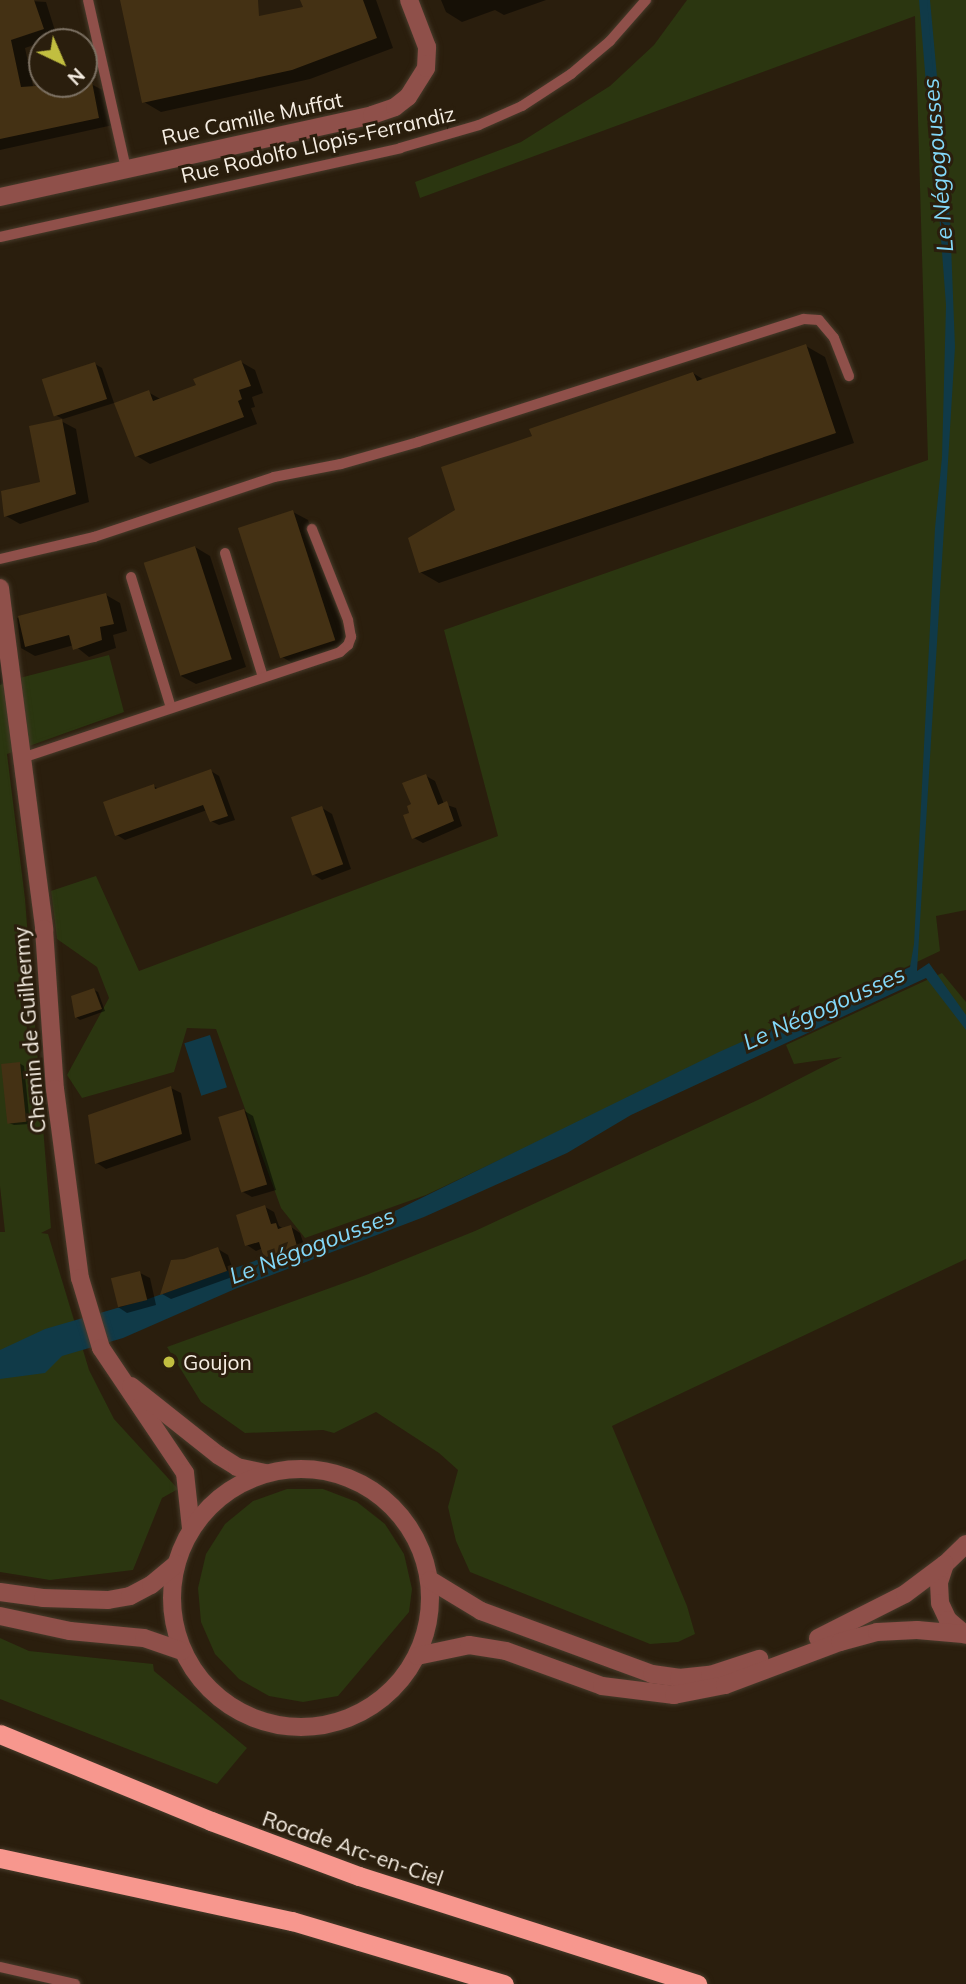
<!DOCTYPE html>
<meta charset="utf-8">
<style>
body{margin:0}
#map{position:relative;width:966px;height:1984px;overflow:hidden;background:#2a1e0d;font-family:Mulish,sans-serif}
div>[style]{position:absolute}
.green>*{inset:0;background:#2b3610}
.water>*{inset:0;background:#103a48;transform-origin:0 0}
.shadow>*{inset:0;background:#0007}
.stream>*{height:8px;margin:-4px;padding:0 4px;transform-origin:4px;border-radius:4px;background:#103a48}
.building>*{inset:0;background:#443114;transform-origin:0 0}
.roads{filter:drop-shadow(0 0 2px #473b2b) drop-shadow(0 0 2px #473b2b)}
.service>*{height:10px;margin:-5px;padding:0 5px;transform-origin:5px;border-radius:5px;background:#8f504a}
.minor>*{height:18px;margin:-9px;padding:0 9px;transform-origin:9px;border-radius:9px;background:#8f504a}
.minor>.ring{margin:-9px;padding:0;box-sizing:content-box;background:none;border:18px solid #8f504a;border-radius:50%}
.trunk>*{height:19px;margin:-9.5px;padding:0 9.5px;transform-origin:9.5px;border-radius:9.5px;background:#f7978e}
.dots>*{width:19px;height:19px;translate:-50% -50%;box-sizing:border-box;border:4px solid #2a1e0d;border-radius:50%}
span{translate:-50% -50%;white-space:nowrap;text-align:center;line-height:1.15;-webkit-text-stroke:6px #2a1e0d;paint-order:stroke}
.street-label{font-size:21px;color:#f6eee3}
.poi-label{font-size:21px;color:#f6eee3}
.left{translate:0 -50%;text-align:left}
.water-label{font-size:23px;color:#83d8f9;font-style:italic}
.north{position:absolute;left:28px;top:28px;width:70px;height:70px;box-sizing:border-box;background:#2a1e0d;border:2px solid #7c7163;border-radius:50%;rotate:136deg;font-size:19px;font-weight:700;line-height:28px;text-align:center;color:#f6eee3}
.north::after{content:'';display:block;margin:auto;width:24px;height:32px;background:#c1be40;clip-path:polygon(50% 0,100% 100%,50% 72%,0 100%)}
</style>
<div id="map">
<div class="green">
<i style="clip-path:polygon(687px 0,966px 0,966px 910px,936px 916px,940px 951px,426px 1195px,305px 1238px,281px 1208px,216px 1029px,187px 1028px,174px 1072px,82px 1098px,67px 1075px,109px 998px,97px 967px,57px 939px,51px 891px,96px 876px,139px 971px,498px 836px,444px 630px,928px 460px,915px 16px,420px 198px,415px 182px,521px 142px,610px 86px,654px 45px)"></i>
<i style="clip-path:polygon(109px 655px,124px 712px,7px 754px,25px 899px,51px 1228px,41px 1233px,48px 1234px,89px 1370px,114px 1419px,178px 1489px,162px 1498px,133px 1570px,50px 1580px,0 1572px,0 1232px,5px 1232px,0 1186px,0 683px)"></i>
<i style="clip-path:polygon(942px 973px,966px 1002px,966px 1259px,612px 1426px,687px 1606px,695px 1634px,678px 1642px,650px 1644px,470px 1572px,456px 1541px,448px 1507px,458px 1470px,439px 1453px,376px 1412px,334px 1433px,323px 1430px,245px 1433px,201px 1402px,167px 1347px,366px 1275px,475px 1231px,760px 1099px,842px 1057px,794px 1064px,786px 1045px)"></i>
<i style="clip-path:polygon(287px 1489px,323px 1489px,357px 1502px,385px 1524px,404px 1554px,412px 1589px,409px 1612px,338px 1696px,303px 1702px,269px 1696px,239px 1679px,215px 1654px,201px 1622px,198px 1588px,206px 1554px,225px 1524px,253px 1501px)"></i>
<i style="clip-path:polygon(0 1638px,29px 1651px,153px 1664px,154px 1671px,247px 1748px,217px 1784px,0 1699px)"></i>
</div>
<div class="water">
<i style="clip-path:polygon(923px 0,930px 0,950px 219px,955px 347px,917px 971px,929px 963px,966px 1015px,966px 1030px,926px 978px,631px 1115px,567px 1153px,424px 1217px,235px 1289px,123px 1338px,62px 1356px,45px 1373px,0 1379px,0 1350px,45px 1329px,148px 1299px,397px 1210px,719px 1052px,910px 967px,914px 944px,935px 528px,942px 457px,946px 305px)"></i>
<i style="left:210px;top:1035px;width:55px;height:27px;rotate:72deg"></i>
</div>
<div class="shadow">
<i style="clip-path:polygon(15px 0,46px 2px,57px 37px,25px 48px,33px 86px,84px 84px,84px 81px,91px 84px,106px 92px,113px 125px,0 150px,0 5px)"></i>
<i style="clip-path:polygon(122px 0,196px 0,202px 31px,305px 8px,302px 0,376px 0,393px 48px,310px 79px,161px 112px,144px 102px)"></i>
<i style="clip-path:polygon(441px 0,546px 0,504px 15px,495px 10px,462px 22px,446px 12px)"></i>
<i style="clip-path:polygon(806px 346px,825px 357px,854px 443px,439px 583px,420px 572px,457px 511px,534px 437px,693px 373px,704px 380px)"></i>
<i style="clip-path:polygon(241px 362px,255px 370px,263px 393px,252px 397px,255px 407px,251px 408px,257px 424px,150px 464px,137px 456px,148px 392px,162px 400px,198px 386px)"></i>
<i style="clip-path:polygon(95px 364px,102px 368px,114px 403px,63px 419px,55px 415px)"></i>
<i style="clip-path:polygon(61px 421px,76px 429px,89px 502px,20px 524px,6px 516px,42px 483px)"></i>
<i style="clip-path:polygon(293px 512px,308px 520px,350px 648px,296px 665px,282px 657px)"></i>
<i style="clip-path:polygon(195px 547px,210px 556px,246px 667px,196px 684px,181px 676px)"></i>
<i style="clip-path:polygon(106px 595px,120px 603px,127px 631px,113px 635px,116px 648px,89px 657px,74px 645px,35px 656px,21px 648px,17px 618px)"></i>
<i style="clip-path:polygon(0 629px,9px 682px,0 685px)"></i>
<i style="clip-path:polygon(211px 771px,219px 776px,235px 820px,219px 825px,211px 821px,207px 810px,125px 840px,117px 835px,153px 786px,159px 789px)"></i>
<i style="clip-path:polygon(426px 776px,435px 781px,444px 804px,456px 808px,462px 826px,423px 843px,414px 838px,411px 814px)"></i>
<i style="clip-path:polygon(322px 808px,332px 814px,351px 869px,322px 880px,313px 874px)"></i>
<i style="clip-path:polygon(94px 990px,98px 992px,105px 1011px,80px 1020px,76px 1017px)"></i>
<i style="clip-path:polygon(19px 1063px,24px 1066px,30px 1124px,14px 1125px,9px 1123px)"></i>
<i style="clip-path:polygon(171px 1088px,181px 1093px,191px 1140px,106px 1169px,97px 1163px)"></i>
<i style="clip-path:polygon(243px 1110px,253px 1116px,276px 1190px,252px 1197px,243px 1192px)"></i>
<i style="clip-path:polygon(265px 1207px,274px 1212px,279px 1226px,284px 1229px,291px 1227px,300px 1233px,306px 1251px,275px 1262px,266px 1257px,263px 1248px,256px 1251px,247px 1245px)"></i>
<i style="clip-path:polygon(218px 1249px,228px 1255px,235px 1276px,171px 1299px,162px 1294px,184px 1261px)"></i>
<i style="clip-path:polygon(140px 1273px,150px 1278px,156px 1305px,127px 1313px,118px 1307px)"></i>
</div>
<div class="stream">
<i style="left:923px;top:0;width:108px;rotate:85.2deg"></i>
</div>
<div class="building">
<i style="clip-path:polygon(0 0,34px 0,44px 29px,11px 40px,21px 87px,92px 82px,99px 118px,0 139px)"></i>
<i style="clip-path:polygon(120px 0,258px 0,259px 16px,303px 7px,300px 0,363px 0,377px 38px,292px 70px,142px 103px)"></i>
<i style="clip-path:polygon(806px 344px,836px 433px,419px 573px,408px 538px,455px 510px,441px 467px,532px 436px,529px 429px,693px 372px,697px 381px)"></i>
<i style="clip-path:polygon(241px 360px,251px 386px,239px 390px,242px 399px,238px 401px,244px 417px,135px 457px,114px 403px,149px 390px,153px 401px,196px 385px,193px 379px)"></i>
<i style="left:95px;top:362px;width:39px;height:56px;rotate:72deg"></i>
<i style="clip-path:polygon(62px 419px,76px 494px,4px 517px,1px 491px,40px 482px,29px 426px)"></i>
<i style="left:293px;top:510px;width:137px;height:58px;rotate:72deg"></i>
<i style="left:195px;top:546px;width:119px;height:54px;rotate:72deg"></i>
<i style="clip-path:polygon(106px 593px,114px 624px,100px 627px,102px 640px,73px 650px,69px 635px,25px 647px,18px 616px)"></i>
<i style="clip-path:polygon(211px 769px,228px 816px,210px 822px,203px 805px,115px 836px,103px 802px,154px 784px,155px 789px)"></i>
<i style="clip-path:polygon(426px 774px,438px 805px,447px 801px,454px 821px,412px 839px,403px 815px,409px 813px,407px 806px,411px 804px,402px 783px)"></i>
<i style="left:322px;top:806px;width:62px;height:33px;rotate:70deg"></i>
<i style="clip-path:polygon(94px 988px,102px 1009px,75px 1018px,71px 996px)"></i>
<i style="left:20px;top:1062px;width:60px;height:19px;rotate:84deg"></i>
<i style="clip-path:polygon(171px 1086px,182px 1134px,95px 1164px,88px 1115px)"></i>
<i style="left:244px;top:1109px;width:79px;height:27px;rotate:73deg"></i>
<i style="clip-path:polygon(265px 1205px,271px 1224px,276px 1223px,278px 1229px,291px 1225px,297px 1246px,264px 1258px,259px 1242px,245px 1246px,236px 1215px)"></i>
<i style="clip-path:polygon(218px 1247px,227px 1271px,160px 1295px,171px 1260px,184px 1259px)"></i>
<i style="left:140px;top:1271px;width:30px;height:30px;rotate:76deg"></i>
</div>
<div class="roads">
<div class="service">
<i style="left:88px;top:0;width:173px;rotate:77.3deg"></i>
<i style="left:0;top:237px;width:410px;rotate:-12.5deg"></i>
<i style="left:400px;top:148px;width:82px;rotate:-16.2deg"></i>
<i style="left:479px;top:125px;width:47px;rotate:-23.8deg"></i>
<i style="left:522px;top:106px;width:59px;rotate:-33.1deg"></i>
<i style="left:571px;top:74px;width:51px;rotate:-40.2deg"></i>
<i style="left:610px;top:41px;width:55px;rotate:-48.7deg"></i>
<i style="left:225px;top:553px;width:130px;rotate:73deg"></i>
<i style="left:0;top:559px;width:97px;rotate:-13.2deg"></i>
<i style="left:94px;top:537px;width:190px;rotate:-18.4deg"></i>
<i style="left:274px;top:477px;width:68px;rotate:-11deg"></i>
<i style="left:341px;top:464px;width:80px;rotate:-15.9deg"></i>
<i style="left:418px;top:442px;width:405px;rotate:-17.7deg"></i>
<i style="left:804px;top:319px;width:15px;rotate:4deg"></i>
<i style="left:819px;top:320px;width:23px;rotate:50deg"></i>
<i style="left:834px;top:338px;width:41px;rotate:68.5deg"></i>
<i style="left:131px;top:577px;width:137px;rotate:73deg"></i>
<i style="left:22px;top:758px;width:335px;rotate:-18.4deg"></i>
<i style="left:340px;top:652px;width:11px;rotate:-41deg"></i>
<i style="left:348px;top:645px;width:9px;rotate:-69deg"></i>
<i style="left:351px;top:637px;width:17px;rotate:-100deg"></i>
<i style="left:348px;top:620px;width:98px;rotate:-111.6deg"></i>
<i style="left:0;top:1967px;width:77px;rotate:12.8deg"></i>
</div>
<div class="minor">
<i style="left:0;top:197px;width:381px;rotate:-12.4deg"></i>
<i style="left:372px;top:115px;width:24px;rotate:-19deg"></i>
<i style="left:395px;top:107px;width:16px;rotate:-38deg"></i>
<i style="left:408px;top:97px;width:34px;rotate:-58deg"></i>
<i style="left:426px;top:68px;width:21px;rotate:-87deg"></i>
<i style="left:427px;top:47px;width:50px;rotate:-111deg"></i>
<i style="left:0;top:588px;width:344px;rotate:82.6deg"></i>
<i style="left:44px;top:929px;width:160px;rotate:86.1deg"></i>
<i style="left:55px;top:1089px;width:191px;rotate:82.5deg"></i>
<i style="left:80px;top:1278px;width:73px;rotate:73.3deg"></i>
<i style="left:101px;top:1348px;width:151px;rotate:56.1deg"></i>
<i style="left:185px;top:1473px;width:55px;rotate:83.8deg"></i>
<i style="left:131px;top:1386px;width:111px;rotate:38.4deg"></i>
<i style="left:218px;top:1455px;width:22px;rotate:32deg"></i>
<i style="left:237px;top:1467px;width:29px;rotate:12deg"></i>
<i class="ring" style="left:172px;top:1469px;width:240px;height:240px"></i>
<i style="left:966px;top:1544px;width:29px;rotate:136deg"></i>
<i style="left:945px;top:1564px;width:20px;rotate:108deg"></i>
<i style="left:939px;top:1583px;width:20px;rotate:87deg"></i>
<i style="left:940px;top:1603px;width:19px;rotate:65deg"></i>
<i style="left:948px;top:1620px;width:23px;rotate:40deg"></i>
<i style="left:430px;top:1580px;width:60px;rotate:31.3deg"></i>
<i style="left:481px;top:1611px;width:182px;rotate:20.2deg"></i>
<i style="left:652px;top:1674px;width:27px;rotate:8deg"></i>
<i style="left:679px;top:1678px;width:31px;rotate:-6deg"></i>
<i style="left:710px;top:1675px;width:52px;rotate:-18.1deg"></i>
<i style="left:0;top:1592px;width:43px;rotate:7.9deg"></i>
<i style="left:43px;top:1598px;width:65px;rotate:1.8deg"></i>
<i style="left:108px;top:1600px;width:22px;rotate:-10deg"></i>
<i style="left:130px;top:1596px;width:24px;rotate:-28deg"></i>
<i style="left:151px;top:1585px;width:33px;rotate:-40deg"></i>
<i style="left:0;top:1616px;width:72px;rotate:12.1deg"></i>
<i style="left:70px;top:1631px;width:74px;rotate:5.4deg"></i>
<i style="left:144px;top:1638px;width:40px;rotate:18.9deg"></i>
<i style="left:818px;top:1638px;width:97px;rotate:-26.8deg"></i>
<i style="left:905px;top:1594px;width:50px;rotate:-36.9deg"></i>
<i style="left:417px;top:1656px;width:53px;rotate:-11.9deg"></i>
<i style="left:469px;top:1645px;width:37px;rotate:9deg"></i>
<i style="left:506px;top:1651px;width:102px;rotate:20deg"></i>
<i style="left:602px;top:1686px;width:73px;rotate:7.1deg"></i>
<i style="left:674px;top:1695px;width:52px;rotate:-11.1deg"></i>
<i style="left:725px;top:1685px;width:123px;rotate:-20.5deg"></i>
<i style="left:840px;top:1642px;width:38px;rotate:-15deg"></i>
<i style="left:877px;top:1632px;width:40px;rotate:-2.9deg"></i>
<i style="left:917px;top:1630px;width:46px;rotate:5deg"></i>
</div>
<div class="trunk">
<i style="left:0;top:1734px;width:228px;rotate:22.4deg"></i>
<i style="left:211px;top:1821px;width:158px;rotate:20.4deg"></i>
<i style="left:359px;top:1876px;width:355px;rotate:17.7deg"></i>
<i style="left:0;top:1858px;width:299px;rotate:12.2deg"></i>
<i style="left:292px;top:1921px;width:221px;rotate:16.6deg"></i>
</div>
</div>
<div class="dots">
<i style="left:169px;top:1362px;background:#c1be40"></i>
</div>
<div class="street-label">
<span style="left:252px;top:118px;rotate:-12deg">Rue Camille Muffat</span>
<span style="left:318px;top:144px;rotate:-13deg">Rue Rodolfo Llopis-Ferrandiz</span>
<span style="left:29px;top:1030px;rotate:-95deg">Chemin de Guilhermy</span>
<span style="left:353px;top:1848px;rotate:19deg">Rocade Arc-en-Ciel</span>
</div>
<div class="poi-label">
<span class="left" style="left:183px;top:1362px">Goujon</span>
</div>
<div class="water-label">
<span style="left:938px;top:165px;rotate:-95deg">Le Négogousses</span>
<span style="left:824px;top:1008px;rotate:-24deg">Le Négogousses</span>
<span style="left:312px;top:1246px;rotate:-21deg">Le Négogousses</span>
</div>
<div class="north">N</div>
</div>
